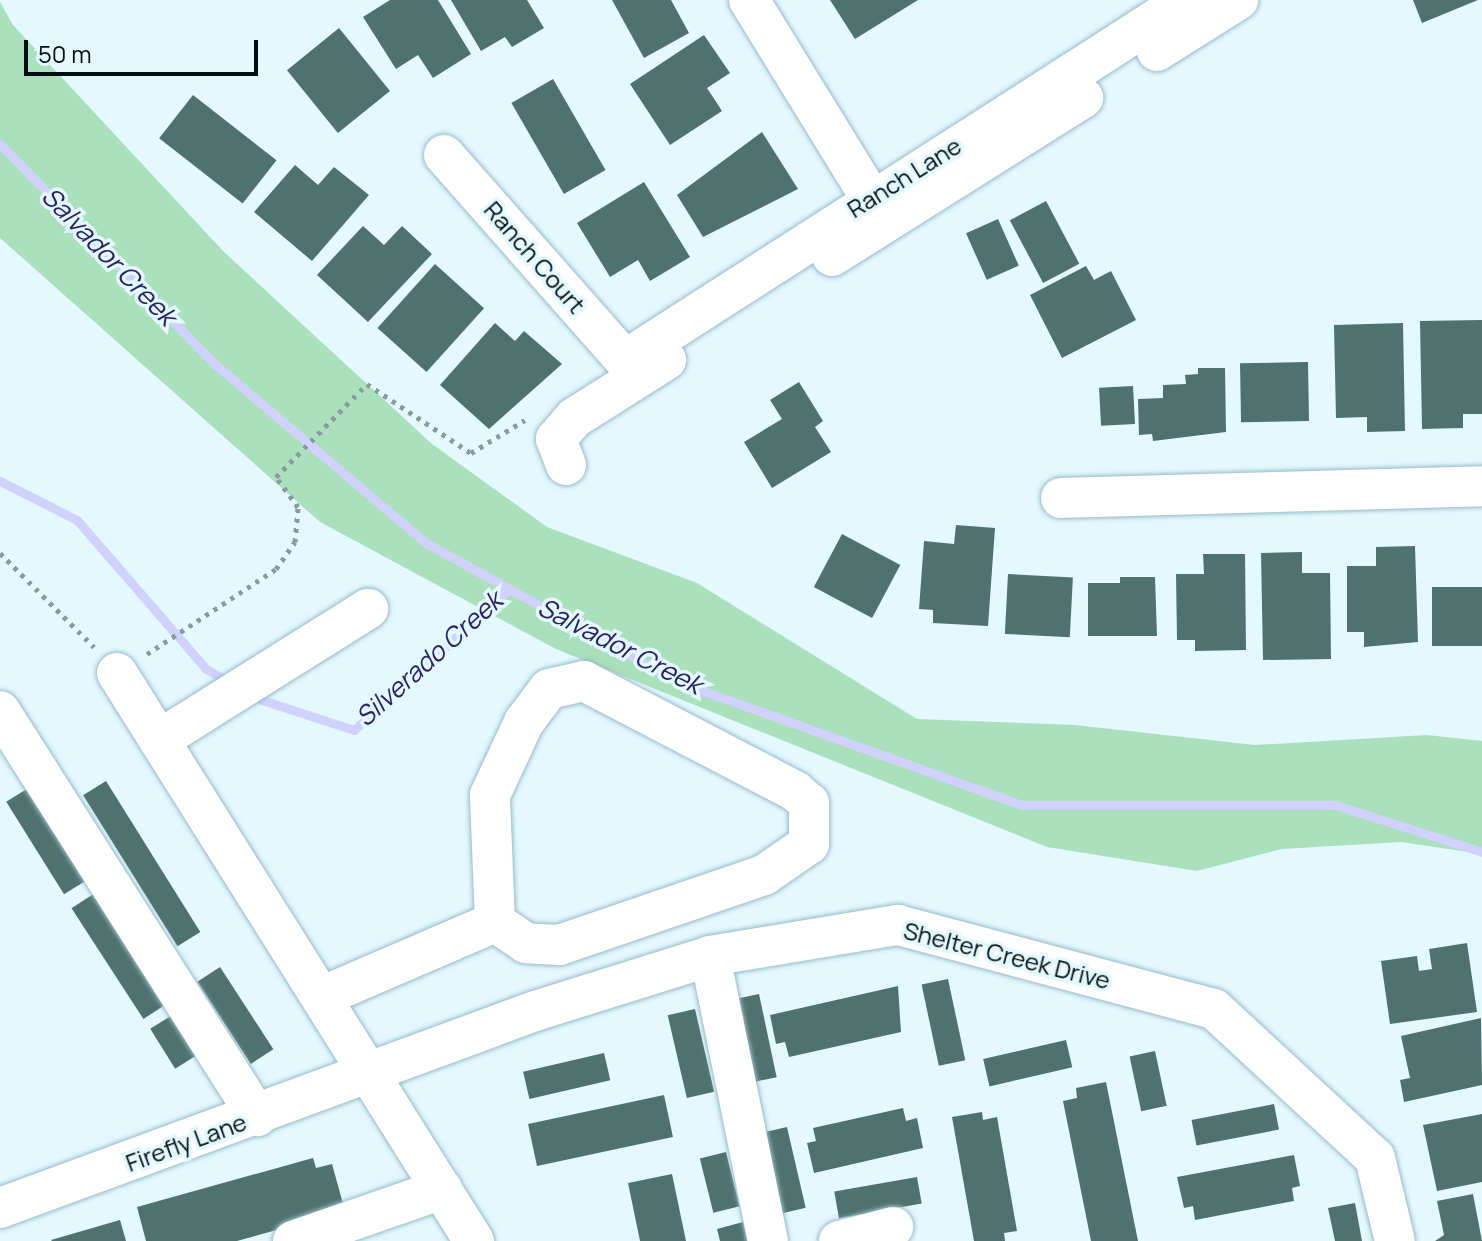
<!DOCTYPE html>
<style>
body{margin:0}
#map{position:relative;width:1482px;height:1241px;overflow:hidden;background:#e3f8ff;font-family:Manrope,sans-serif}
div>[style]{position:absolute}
.green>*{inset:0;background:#aae0bc}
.stream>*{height:9px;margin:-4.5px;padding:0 4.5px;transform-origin:4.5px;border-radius:4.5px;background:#d1d1fd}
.building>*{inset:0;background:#50726f;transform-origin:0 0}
.path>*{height:5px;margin-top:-2.5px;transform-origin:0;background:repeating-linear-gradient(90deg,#8a9ba0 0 4px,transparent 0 10px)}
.roads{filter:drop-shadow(0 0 2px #99bbc7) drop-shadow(0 0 2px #99bbc7)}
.minor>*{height:40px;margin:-20px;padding:0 20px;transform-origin:20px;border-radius:20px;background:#fff}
span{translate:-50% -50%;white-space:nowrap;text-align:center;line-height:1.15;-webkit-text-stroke:7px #e3f8ff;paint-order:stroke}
.street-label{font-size:24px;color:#030e12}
.water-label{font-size:26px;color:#2b2261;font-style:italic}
.scale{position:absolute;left:24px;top:40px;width:234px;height:36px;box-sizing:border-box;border:4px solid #030e12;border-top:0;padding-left:10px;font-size:24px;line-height:28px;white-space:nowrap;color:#030e12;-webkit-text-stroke:6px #e3f8ff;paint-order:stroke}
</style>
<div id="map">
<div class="green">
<i style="clip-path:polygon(0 2px,13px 25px,223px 251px,432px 444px,547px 527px,697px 583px,917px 719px,1075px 725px,1255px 745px,1427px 735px,1482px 741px,1482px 854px,1401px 842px,1282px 849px,1197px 871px,1047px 847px,556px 649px,320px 522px,0 238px)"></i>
</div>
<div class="stream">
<i style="left:0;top:144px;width:309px;rotate:45.7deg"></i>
<i style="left:216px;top:365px;width:275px;rotate:40.3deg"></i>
<i style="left:426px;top:543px;width:291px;rotate:28.8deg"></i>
<i style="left:681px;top:683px;width:361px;rotate:19.7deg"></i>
<i style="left:1021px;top:805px;width:315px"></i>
<i style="left:1336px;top:805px;width:153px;rotate:17.8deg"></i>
<i style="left:0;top:481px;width:86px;rotate:26.9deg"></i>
<i style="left:77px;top:520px;width:197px;rotate:49.1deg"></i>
<i style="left:206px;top:669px;width:21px;rotate:29deg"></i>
<i style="left:259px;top:699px;width:100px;rotate:18.1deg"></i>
<i style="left:354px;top:730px;width:210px;rotate:-42.3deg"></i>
</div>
<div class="building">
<i style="clip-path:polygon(390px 0,438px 0,471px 54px,433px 78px,418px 55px,396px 69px,363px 17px)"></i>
<i style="clip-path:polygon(451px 0,527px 0,544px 28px,512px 47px,505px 37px,481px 51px)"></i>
<i style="clip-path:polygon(612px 0,671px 0,689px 33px,644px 58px)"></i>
<i style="clip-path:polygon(830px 0,918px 0,855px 39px)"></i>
<i style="clip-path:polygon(1413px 0,1478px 0,1422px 23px)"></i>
<i style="left:339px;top:28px;width:81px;height:67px;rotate:51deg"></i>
<i style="clip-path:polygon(704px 35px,730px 73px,707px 88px,722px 111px,670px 145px,630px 84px)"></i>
<i style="left:553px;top:79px;width:105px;height:48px;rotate:60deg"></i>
<i style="left:193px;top:95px;width:106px;height:55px;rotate:38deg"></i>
<i style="clip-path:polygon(762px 132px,798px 189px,703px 237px,677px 195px)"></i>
<i style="clip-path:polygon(295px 165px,318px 185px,334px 167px,369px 195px,312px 261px,254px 212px)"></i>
<i style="clip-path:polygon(644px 182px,690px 257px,650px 281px,638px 260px,610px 277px,577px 223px)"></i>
<i style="left:1046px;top:201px;width:71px;height:41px;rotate:62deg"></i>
<i style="left:998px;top:219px;width:51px;height:35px;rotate:66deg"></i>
<i style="clip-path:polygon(363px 226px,384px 245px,402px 226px,432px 254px,368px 322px,317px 275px)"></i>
<i style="left:435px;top:264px;width:66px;height:86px;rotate:42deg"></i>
<i style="clip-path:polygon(1086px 266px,1094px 280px,1111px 271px,1136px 320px,1062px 358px,1030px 295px)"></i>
<i style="clip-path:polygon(1482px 320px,1482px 414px,1463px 414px,1463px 428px,1422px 429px,1420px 321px)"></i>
<i style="clip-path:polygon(495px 323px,515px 341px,524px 331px,562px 364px,489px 429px,440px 385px)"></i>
<i style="clip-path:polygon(1403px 323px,1405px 431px,1367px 432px,1367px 417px,1336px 418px,1334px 325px)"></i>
<i style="left:1308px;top:362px;width:59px;height:68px;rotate:89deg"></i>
<i style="clip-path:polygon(1198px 368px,1225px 368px,1226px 432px,1153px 441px,1152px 434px,1139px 435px,1138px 399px,1163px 398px,1163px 385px,1186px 384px,1185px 375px,1198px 374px)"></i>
<i style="clip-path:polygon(799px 382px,823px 421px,815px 427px,831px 452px,772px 488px,744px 442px,782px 419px,770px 400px)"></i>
<i style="left:1133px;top:386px;width:38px;height:34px;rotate:87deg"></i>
<i style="clip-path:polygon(956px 525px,995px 528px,988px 626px,933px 623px,933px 610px,919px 609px,924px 541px,954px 544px)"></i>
<i style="left:842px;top:534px;width:66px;height:60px;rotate:28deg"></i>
<i style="clip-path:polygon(1415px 546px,1418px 642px,1364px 647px,1364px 632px,1347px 632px,1347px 566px,1376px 566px,1376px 547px)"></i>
<i style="clip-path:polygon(1302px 552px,1302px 573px,1330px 573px,1331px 659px,1263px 660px,1261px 553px)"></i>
<i style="clip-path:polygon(1203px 554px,1245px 554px,1246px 650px,1195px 651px,1195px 640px,1177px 640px,1176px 574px,1204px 574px)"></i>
<i style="left:1008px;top:574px;width:65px;height:60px;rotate:3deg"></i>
<i style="clip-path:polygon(1120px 577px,1155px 577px,1157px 636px,1088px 636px,1088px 583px,1120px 583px)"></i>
<i style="left:1482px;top:587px;width:59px;height:50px;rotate:90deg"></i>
<i style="left:106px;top:781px;width:178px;height:27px;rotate:58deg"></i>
<i style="left:30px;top:787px;width:109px;height:28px;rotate:58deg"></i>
<i style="left:95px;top:893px;width:132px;height:28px;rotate:57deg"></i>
<i style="clip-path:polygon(1467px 943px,1477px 1012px,1390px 1024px,1381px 961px,1417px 956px,1419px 971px,1432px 969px,1429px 949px)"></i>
<i style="left:220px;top:967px;width:98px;height:27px;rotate:57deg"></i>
<i style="left:948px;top:979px;width:83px;height:27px;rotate:78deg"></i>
<i style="clip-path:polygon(898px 986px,901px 1032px,789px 1057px,785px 1042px,776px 1044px,770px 1015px)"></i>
<i style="left:759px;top:994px;width:85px;height:28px;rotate:78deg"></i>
<i style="left:695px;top:1009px;width:85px;height:28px;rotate:77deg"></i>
<i style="left:174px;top:1014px;width:47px;height:28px;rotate:58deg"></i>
<i style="clip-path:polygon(1481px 1018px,1482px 1085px,1404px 1102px,1400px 1080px,1410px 1078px,1401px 1036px)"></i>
<i style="left:1066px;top:1040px;width:28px;height:85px;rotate:77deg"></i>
<i style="left:1155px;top:1051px;width:56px;height:26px;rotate:78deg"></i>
<i style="left:604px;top:1053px;width:28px;height:83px;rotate:77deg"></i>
<i style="clip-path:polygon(1106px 1082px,1138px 1241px,1091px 1241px,1063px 1101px,1077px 1098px,1076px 1088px)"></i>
<i style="left:664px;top:1095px;width:43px;height:139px;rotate:78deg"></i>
<i style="left:1274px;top:1104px;width:26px;height:84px;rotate:79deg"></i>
<i style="clip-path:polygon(903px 1108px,906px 1121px,917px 1118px,923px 1148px,814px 1173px,807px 1143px,816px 1141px,813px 1128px)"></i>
<i style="clip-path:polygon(982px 1112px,983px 1120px,997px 1117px,1017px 1231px,1004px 1233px,1005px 1241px,974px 1241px,952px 1117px)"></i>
<i style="clip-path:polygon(1482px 1114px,1482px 1182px,1437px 1191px,1423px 1125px)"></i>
<i style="left:787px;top:1127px;width:83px;height:26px;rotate:77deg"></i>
<i style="left:726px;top:1152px;width:56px;height:27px;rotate:76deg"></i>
<i style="clip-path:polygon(1294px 1155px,1300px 1186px,1292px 1188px,1294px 1201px,1195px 1220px,1193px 1206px,1184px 1208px,1177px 1177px)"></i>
<i style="clip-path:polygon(313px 1158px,316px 1168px,332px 1164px,345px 1211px,237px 1241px,146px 1241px,137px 1207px)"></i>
<i style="clip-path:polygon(672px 1174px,686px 1241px,640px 1241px,628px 1183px)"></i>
<i style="left:917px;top:1177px;width:27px;height:84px;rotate:80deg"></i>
<i style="clip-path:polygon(1473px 1194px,1482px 1241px,1435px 1241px,1444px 1235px,1437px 1201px)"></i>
<i style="clip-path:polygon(1355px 1203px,1362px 1241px,1335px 1241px,1328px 1208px)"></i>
<i style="clip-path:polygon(120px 1220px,126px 1241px,52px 1241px,51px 1240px)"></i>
<i style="clip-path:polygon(743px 1222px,747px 1241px,720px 1241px,717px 1229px)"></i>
</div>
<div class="path">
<i style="left:0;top:553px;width:133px;rotate:45deg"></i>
<i style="left:147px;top:654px;width:154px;rotate:-33.4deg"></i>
<i style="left:276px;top:569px;width:33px;rotate:-55deg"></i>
<i style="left:295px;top:542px;width:35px;rotate:-85deg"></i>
<i style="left:298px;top:507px;width:37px;rotate:-126deg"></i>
<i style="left:276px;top:477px;width:130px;rotate:-45.6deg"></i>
<i style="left:367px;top:384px;width:125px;rotate:33.6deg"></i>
<i style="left:471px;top:453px;width:63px;rotate:-31.4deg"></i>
</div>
<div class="roads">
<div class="minor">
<i style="left:749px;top:0;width:233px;rotate:58.4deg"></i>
<i style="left:1157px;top:51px;width:96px;rotate:-32.2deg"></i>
<i style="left:444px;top:155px;width:273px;rotate:48.6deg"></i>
<i style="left:625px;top:360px;width:667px;rotate:-32.69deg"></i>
<i style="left:832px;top:256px;width:297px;rotate:-32.2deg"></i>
<i style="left:566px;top:465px;width:28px;rotate:-111deg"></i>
<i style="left:556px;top:439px;width:28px;rotate:-49deg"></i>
<i style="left:574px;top:418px;width:109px;rotate:-32.2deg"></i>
<i style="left:1061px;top:498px;width:421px;rotate:-1.6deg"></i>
<i style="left:117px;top:673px;width:671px;rotate:57.85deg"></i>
<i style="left:584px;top:681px;width:238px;rotate:27.5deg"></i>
<i style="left:795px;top:791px;width:18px;rotate:41deg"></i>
<i style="left:809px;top:803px;width:41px;rotate:90deg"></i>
<i style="left:809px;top:844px;width:55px;rotate:145.4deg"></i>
<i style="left:764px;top:875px;width:217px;rotate:161.1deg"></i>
<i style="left:559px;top:945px;width:33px;rotate:-177deg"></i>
<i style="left:526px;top:943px;width:37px;rotate:-146deg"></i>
<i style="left:495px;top:922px;width:127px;rotate:-92.3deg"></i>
<i style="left:490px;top:795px;width:81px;rotate:-65deg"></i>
<i style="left:524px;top:722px;width:41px;rotate:-52.9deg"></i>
<i style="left:549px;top:689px;width:36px;rotate:-13deg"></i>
<i style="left:0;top:711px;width:480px;rotate:57.6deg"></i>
<i style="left:159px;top:740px;width:247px;rotate:-32.1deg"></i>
<i style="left:710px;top:956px;width:291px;rotate:78.5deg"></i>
<i style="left:321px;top:997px;width:189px;rotate:-23.3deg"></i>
<i style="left:0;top:1208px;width:570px;rotate:-20.21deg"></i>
<i style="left:535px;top:1011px;width:183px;rotate:-17.4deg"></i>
<i style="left:710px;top:956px;width:191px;rotate:-9.4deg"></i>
<i style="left:898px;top:925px;width:327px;rotate:14.9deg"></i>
<i style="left:1214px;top:1009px;width:219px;rotate:42.8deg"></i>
<i style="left:1375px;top:1158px;width:85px;rotate:76.5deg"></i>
<i style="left:293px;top:1241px;width:158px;rotate:-19.2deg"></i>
<i style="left:839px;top:1241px;width:56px;rotate:-14.5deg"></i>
</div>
</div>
<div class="street-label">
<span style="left:904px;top:177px;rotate:-32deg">Ranch Lane</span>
<span style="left:535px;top:257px;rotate:49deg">Ranch Court</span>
<span style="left:1007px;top:955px;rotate:14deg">Shelter Creek Drive</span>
<span style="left:186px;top:1142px;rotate:-20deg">Firefly Lane</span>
</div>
<div class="water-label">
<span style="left:109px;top:256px;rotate:46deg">Salvador Creek</span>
<span style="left:620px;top:646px;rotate:27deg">Salvador Creek</span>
<span style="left:429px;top:659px;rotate:-42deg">Silverado Creek</span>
</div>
<div class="scale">50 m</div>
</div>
